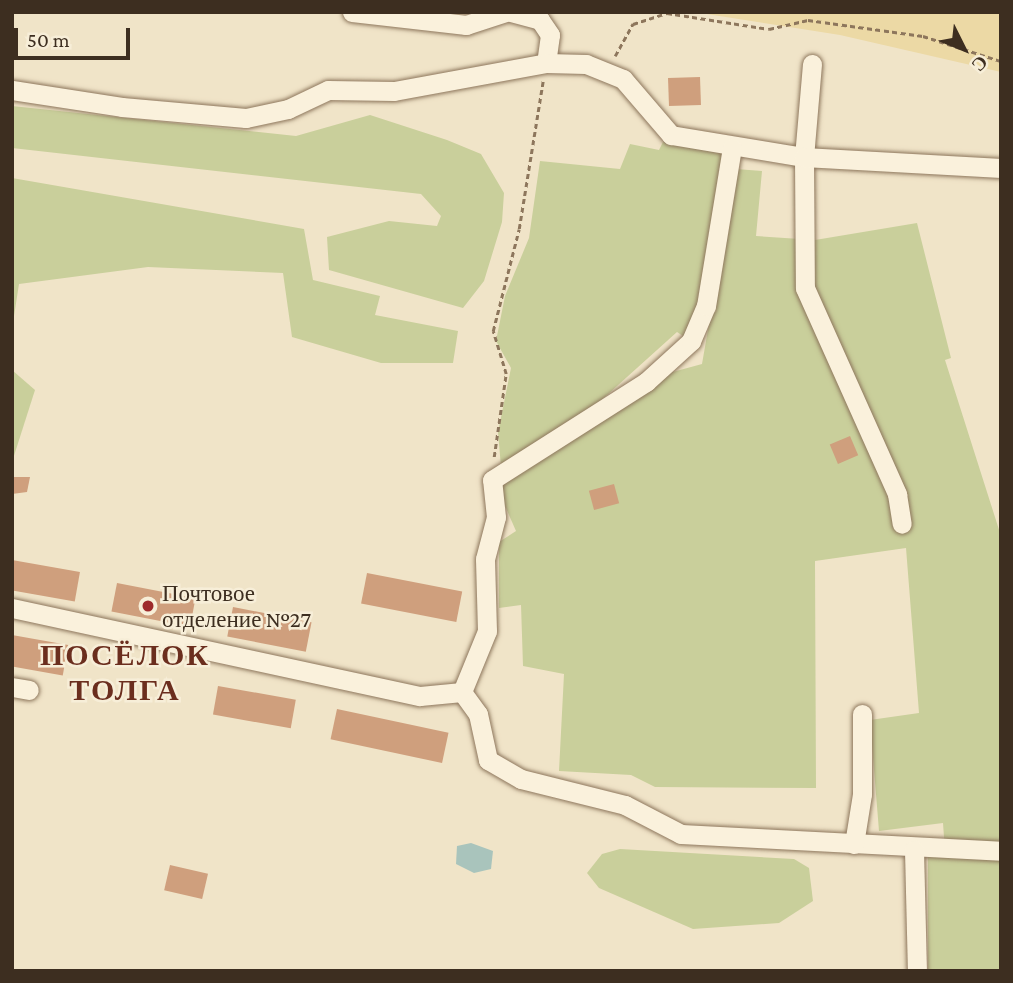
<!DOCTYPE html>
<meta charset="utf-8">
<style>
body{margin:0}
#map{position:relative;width:1013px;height:983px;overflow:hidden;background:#f0e4c8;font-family:"Crimson Pro",serif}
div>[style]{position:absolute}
.green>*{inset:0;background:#c9cf9b}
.sand>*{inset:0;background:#ecd9a5}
.water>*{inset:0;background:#a9c4bc}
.building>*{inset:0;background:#cf9f7d;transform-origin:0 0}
.path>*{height:2.5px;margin-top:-1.25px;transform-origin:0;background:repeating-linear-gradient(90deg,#8d765c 0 5px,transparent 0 8.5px)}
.roads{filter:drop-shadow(0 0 2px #8d765c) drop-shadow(0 0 2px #8d765c)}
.minor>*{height:19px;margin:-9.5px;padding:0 9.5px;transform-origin:9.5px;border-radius:9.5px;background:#faf1dc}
.dots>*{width:19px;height:19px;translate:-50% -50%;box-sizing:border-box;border:4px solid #f7eed8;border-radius:50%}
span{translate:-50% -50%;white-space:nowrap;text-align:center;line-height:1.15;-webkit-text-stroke:5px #f7eed8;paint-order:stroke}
.poi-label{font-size:23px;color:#3d2e20}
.left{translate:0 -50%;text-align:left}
.district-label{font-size:30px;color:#6b2e1e;font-weight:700;letter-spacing:2px}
.frame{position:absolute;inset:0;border:14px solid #3d2e20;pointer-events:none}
.north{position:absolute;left:929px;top:14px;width:70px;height:70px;-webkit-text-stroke:5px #f7eed8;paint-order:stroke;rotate:133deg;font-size:19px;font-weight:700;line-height:28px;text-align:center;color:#3d2e20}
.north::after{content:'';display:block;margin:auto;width:24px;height:32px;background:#3d2e20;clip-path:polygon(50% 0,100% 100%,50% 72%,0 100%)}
.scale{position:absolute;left:14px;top:28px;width:116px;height:32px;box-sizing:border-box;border:4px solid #3d2e20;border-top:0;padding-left:9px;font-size:21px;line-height:24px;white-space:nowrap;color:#3d2e20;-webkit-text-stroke:5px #f7eed8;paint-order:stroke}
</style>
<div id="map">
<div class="green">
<i style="clip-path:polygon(12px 106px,296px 136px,370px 115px,447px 140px,481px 154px,504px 193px,502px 222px,484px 281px,463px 308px,329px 270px,327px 237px,389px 221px,437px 226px,441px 216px,421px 194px,12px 148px)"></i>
<i style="clip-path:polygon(663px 142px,723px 154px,698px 307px,683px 336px,677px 332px,597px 404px,501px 467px,498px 432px,511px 368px,496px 341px,505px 296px,529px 238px,540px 161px,620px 169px,630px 144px,659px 150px)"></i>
<i style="clip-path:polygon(736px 169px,762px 171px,756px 236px,815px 240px,917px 223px,951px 358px,945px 360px,1001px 536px,1001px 971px,928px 971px,928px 853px,945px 851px,943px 823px,879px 831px,870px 720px,919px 713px,906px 548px,815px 561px,816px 788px,655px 787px,631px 775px,559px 771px,564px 674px,523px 666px,521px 605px,499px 608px,499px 542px,516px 531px,499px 492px,501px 483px,669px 373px,702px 364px)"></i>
<i style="clip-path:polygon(12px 178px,304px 229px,313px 280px,380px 296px,375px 315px,458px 331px,453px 363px,381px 363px,292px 337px,283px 273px,148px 267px,19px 284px,12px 329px)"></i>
<i style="clip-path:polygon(12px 370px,35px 390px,12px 462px)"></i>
<i style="clip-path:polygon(620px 849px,794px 859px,809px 868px,813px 901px,779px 923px,693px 929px,599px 888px,587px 873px,602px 854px)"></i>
</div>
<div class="sand">
<i style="clip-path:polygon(694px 12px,1001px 12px,1001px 72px,840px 35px)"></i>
</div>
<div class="water">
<i style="clip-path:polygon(471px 843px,493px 851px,491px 869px,474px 873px,456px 864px,457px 846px)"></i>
</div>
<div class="building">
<i style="left:700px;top:77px;width:28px;height:32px;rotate:88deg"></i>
<i style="left:850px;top:436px;width:21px;height:22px;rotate:67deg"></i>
<i style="clip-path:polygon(12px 477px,30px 477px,27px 492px,12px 494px)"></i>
<i style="left:614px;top:484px;width:20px;height:26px;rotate:75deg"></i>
<i style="left:12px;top:560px;width:69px;height:30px;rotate:10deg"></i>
<i style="left:367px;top:573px;width:97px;height:31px;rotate:11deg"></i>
<i style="left:117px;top:583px;width:80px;height:29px;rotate:11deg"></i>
<i style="left:233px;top:607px;width:80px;height:30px;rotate:11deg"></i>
<i style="left:12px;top:635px;width:57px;height:31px;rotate:10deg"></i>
<i style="left:218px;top:686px;width:79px;height:29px;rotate:10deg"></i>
<i style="left:337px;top:709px;width:114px;height:31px;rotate:12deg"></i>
<i style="left:170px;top:865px;width:39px;height:26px;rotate:13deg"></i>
</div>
<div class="path">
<i style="left:615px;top:56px;width:37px;rotate:-61deg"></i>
<i style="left:633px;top:24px;width:36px;rotate:-18deg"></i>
<i style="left:667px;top:13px;width:103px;rotate:8.9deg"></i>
<i style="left:769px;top:29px;width:40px;rotate:-13deg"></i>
<i style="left:808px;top:20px;width:116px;rotate:7.9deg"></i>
<i style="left:923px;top:36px;width:82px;rotate:17.8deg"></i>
<i style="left:494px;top:457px;width:84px;rotate:-81.8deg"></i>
<i style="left:506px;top:374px;width:45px;rotate:-106.8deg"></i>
<i style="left:493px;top:331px;width:105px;rotate:-75.7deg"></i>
<i style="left:519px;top:229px;width:151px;rotate:-80.8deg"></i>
</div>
<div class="roads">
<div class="minor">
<i style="left:352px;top:12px;width:115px;rotate:6.5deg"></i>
<i style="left:466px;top:25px;width:42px;rotate:-18deg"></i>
<i style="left:511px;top:12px;width:30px;rotate:15deg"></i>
<i style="left:540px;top:20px;width:18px;rotate:56deg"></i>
<i style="left:550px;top:35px;width:28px;rotate:98deg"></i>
<i style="left:812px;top:64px;width:93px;rotate:94.9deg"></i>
<i style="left:804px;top:157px;width:131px;rotate:89.6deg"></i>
<i style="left:805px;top:288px;width:226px;rotate:65.9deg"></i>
<i style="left:897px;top:494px;width:30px;rotate:81deg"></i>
<i style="left:12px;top:90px;width:111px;rotate:8.8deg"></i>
<i style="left:122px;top:107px;width:124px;rotate:5.1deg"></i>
<i style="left:246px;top:118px;width:43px;rotate:-12.1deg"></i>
<i style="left:288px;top:109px;width:44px;rotate:-25.4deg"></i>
<i style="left:328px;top:90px;width:66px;rotate:0.9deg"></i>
<i style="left:394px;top:91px;width:155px;rotate:-10.4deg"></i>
<i style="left:546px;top:63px;width:40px;rotate:1.4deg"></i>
<i style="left:586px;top:64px;width:40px;rotate:22deg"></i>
<i style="left:623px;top:79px;width:74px;rotate:49.4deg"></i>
<i style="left:671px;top:135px;width:135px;rotate:9.4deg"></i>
<i style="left:804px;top:157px;width:197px;rotate:3.2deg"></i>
<i style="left:12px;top:608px;width:417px;rotate:12.2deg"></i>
<i style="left:420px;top:696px;width:42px;rotate:-5.4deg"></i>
<i style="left:12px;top:687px;width:17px;rotate:10deg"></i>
<i style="left:462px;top:692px;width:66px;rotate:-67.7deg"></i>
<i style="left:487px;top:631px;width:72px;rotate:-91.6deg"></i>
<i style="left:485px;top:559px;width:43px;rotate:-75.3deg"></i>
<i style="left:496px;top:517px;width:37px;rotate:-96deg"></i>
<i style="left:492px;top:480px;width:183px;rotate:-32.5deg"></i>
<i style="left:646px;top:382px;width:61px;rotate:-42.3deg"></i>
<i style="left:691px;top:341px;width:38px;rotate:-67deg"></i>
<i style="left:706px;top:306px;width:160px;rotate:-80.7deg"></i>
<i style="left:462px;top:692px;width:27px;rotate:54deg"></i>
<i style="left:478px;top:714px;width:47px;rotate:77.7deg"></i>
<i style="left:488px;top:760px;width:38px;rotate:30deg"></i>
<i style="left:521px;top:779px;width:107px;rotate:14deg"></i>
<i style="left:625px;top:805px;width:63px;rotate:27.4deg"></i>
<i style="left:681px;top:834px;width:320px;rotate:3deg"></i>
<i style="left:854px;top:844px;width:51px;rotate:-80.9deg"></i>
<i style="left:862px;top:794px;width:80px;rotate:-90deg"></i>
<i style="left:914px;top:850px;width:121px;rotate:88.6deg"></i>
</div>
</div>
<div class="dots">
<i style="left:148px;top:606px;background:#9e2a2b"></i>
</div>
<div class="poi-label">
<span class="left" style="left:162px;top:606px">Почтовое<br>отделение №27</span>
</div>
<div class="district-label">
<span style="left:125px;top:672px">ПОСЁЛОК<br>ТОЛГА</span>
</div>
<div class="frame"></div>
<div class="north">С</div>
<div class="scale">50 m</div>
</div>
